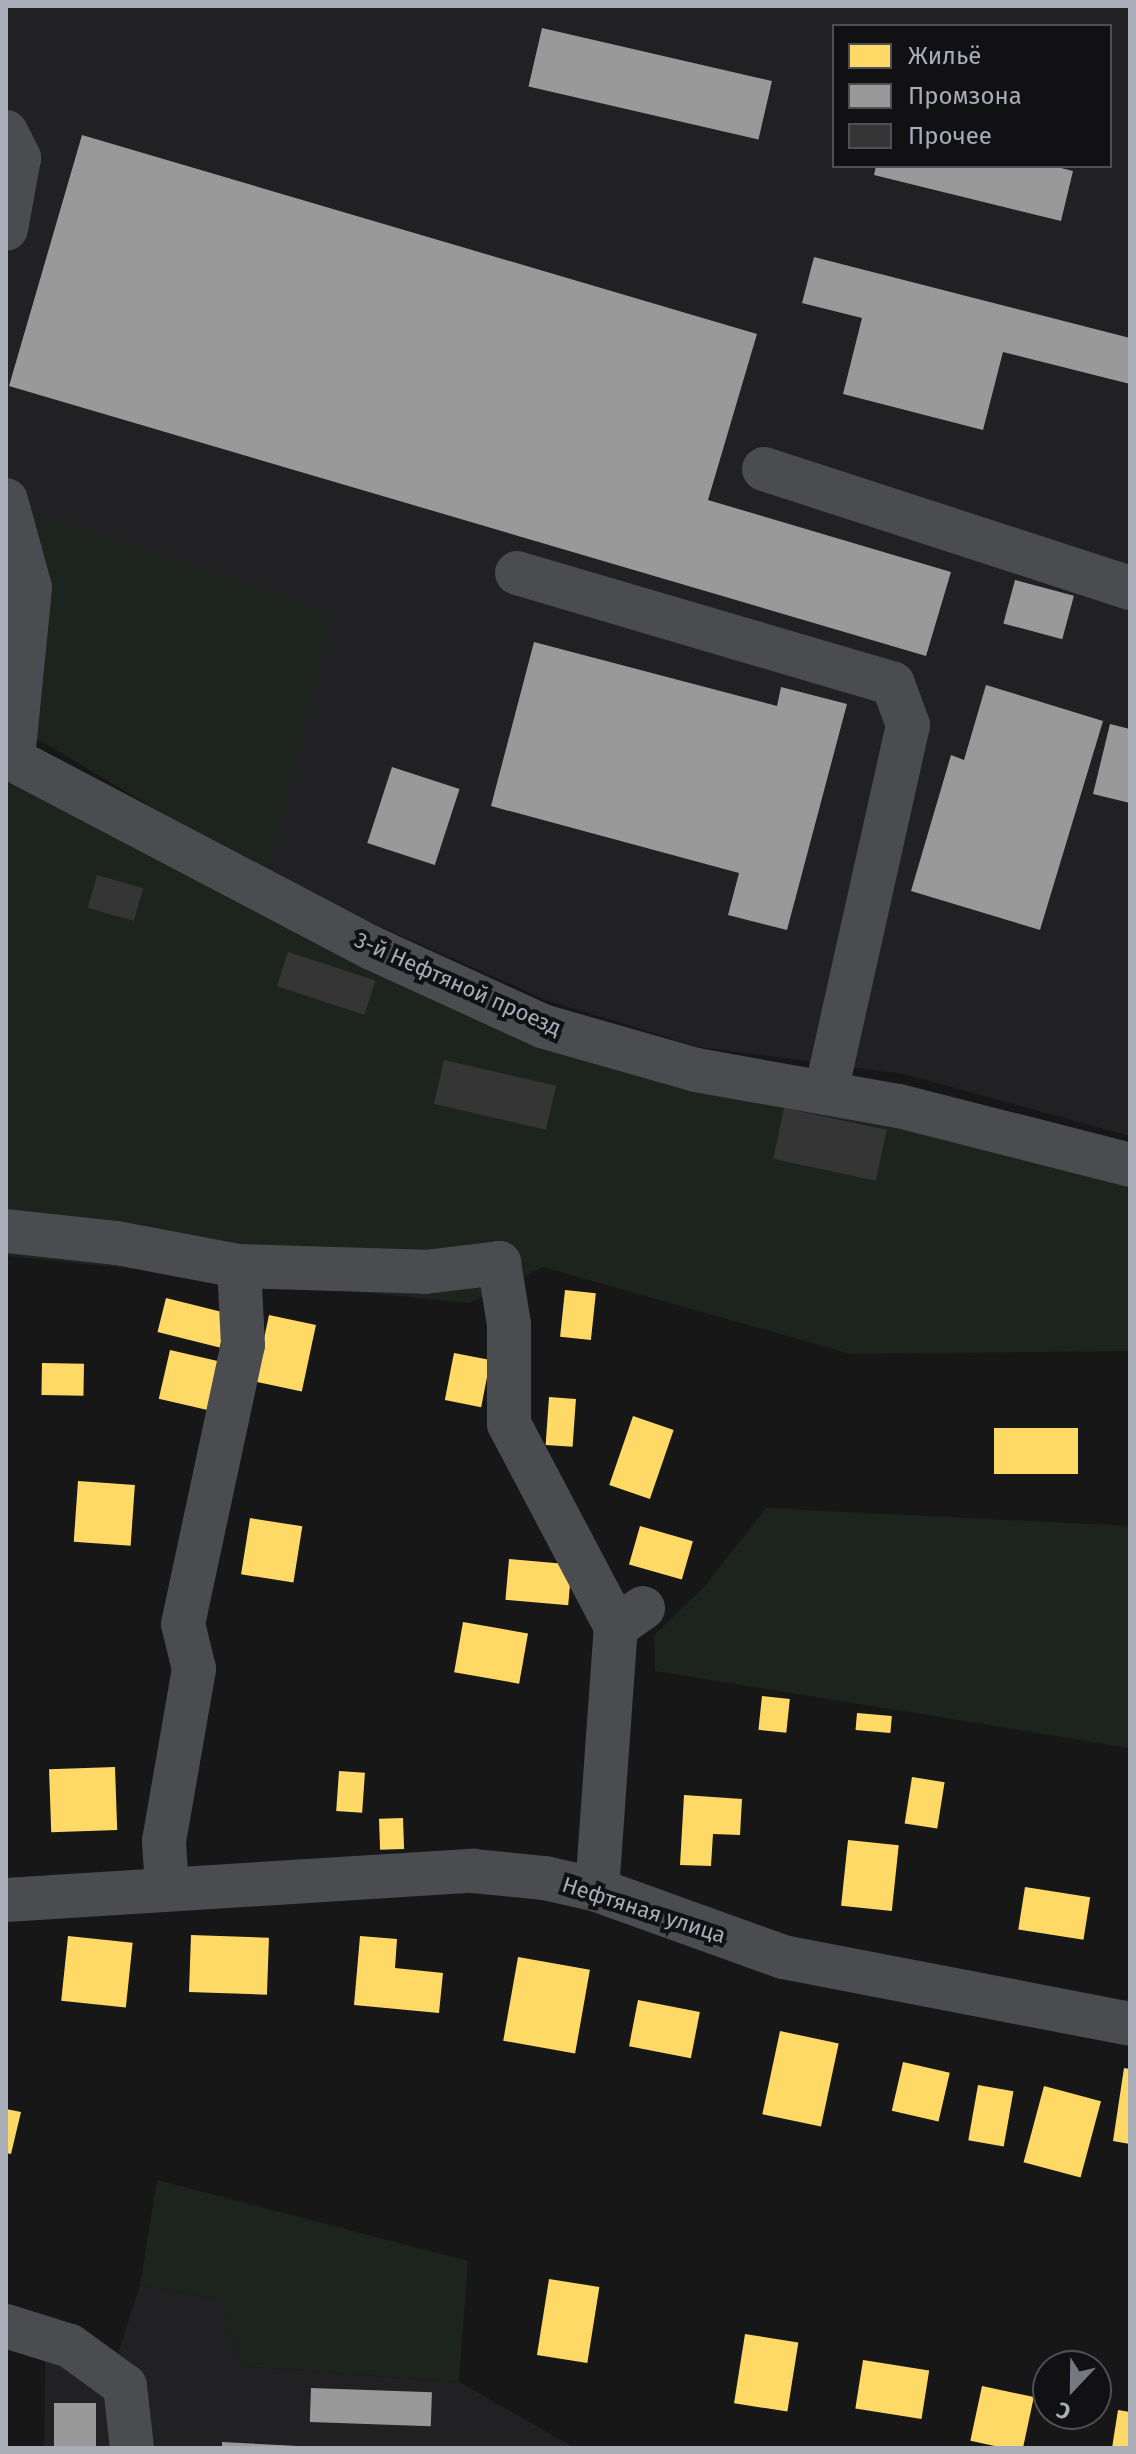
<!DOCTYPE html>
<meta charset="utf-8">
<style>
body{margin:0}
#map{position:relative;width:1136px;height:2454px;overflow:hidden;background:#171717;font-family:"Fira Sans",sans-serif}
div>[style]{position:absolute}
.built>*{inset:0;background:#212123}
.green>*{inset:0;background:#1d241e}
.homes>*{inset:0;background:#ffd966;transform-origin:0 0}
.industry>*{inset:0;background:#999;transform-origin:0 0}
.building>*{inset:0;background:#353536;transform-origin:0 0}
.minor>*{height:44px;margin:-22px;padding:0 22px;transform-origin:22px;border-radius:22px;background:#4b4c50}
span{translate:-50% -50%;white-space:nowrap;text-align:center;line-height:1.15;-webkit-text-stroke:8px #111113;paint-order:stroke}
.street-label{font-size:22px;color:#a8adb8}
.frame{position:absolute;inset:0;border:8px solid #a8adb8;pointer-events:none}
.legend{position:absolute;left:832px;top:24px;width:280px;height:144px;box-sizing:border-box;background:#111113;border:2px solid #4d4f55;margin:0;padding:10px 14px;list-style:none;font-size:24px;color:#a8adb8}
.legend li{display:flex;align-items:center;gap:16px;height:40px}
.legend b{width:40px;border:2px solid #4d4f55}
.north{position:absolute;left:1032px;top:2350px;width:80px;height:80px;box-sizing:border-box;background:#111113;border:2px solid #4d4f55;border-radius:50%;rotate:202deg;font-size:22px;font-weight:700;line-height:32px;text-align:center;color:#a8adb8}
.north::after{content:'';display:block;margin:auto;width:28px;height:36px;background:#757880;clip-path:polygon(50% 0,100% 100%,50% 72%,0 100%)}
</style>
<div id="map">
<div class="built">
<i style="clip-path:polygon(evenodd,6px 6px,1130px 6px,1130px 1136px,904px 1074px,699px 1047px,546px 1000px,267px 876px,6px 503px,6px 6px,834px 26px,1110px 26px,1110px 166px,834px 166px,834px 26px)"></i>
<i style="clip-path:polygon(140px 2285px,218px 2299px,242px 2366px,459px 2382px,575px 2448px,44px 2448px,45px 2358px,116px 2360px)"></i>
</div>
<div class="green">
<i style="clip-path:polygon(6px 503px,333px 614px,267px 876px,43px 742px,6px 734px)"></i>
<i style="clip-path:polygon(6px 777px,365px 963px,900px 1122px,1130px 1183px,1130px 1351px,851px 1354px,543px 1267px,469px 1303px,6px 1256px)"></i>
<i style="clip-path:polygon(766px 1508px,1130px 1526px,1130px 1748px,655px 1671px,654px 1635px,705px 1586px)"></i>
<i style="clip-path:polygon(157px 2180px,468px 2261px,459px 2382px,242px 2366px,218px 2299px,140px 2285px)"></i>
</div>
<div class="homes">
<i style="left:565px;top:1290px;width:31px;height:47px;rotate:6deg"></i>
<i style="left:166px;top:1298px;width:64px;height:35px;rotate:14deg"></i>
<i style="left:269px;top:1315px;width:48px;height:68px;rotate:12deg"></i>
<i style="left:170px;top:1350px;width:50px;height:50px;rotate:13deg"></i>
<i style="left:454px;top:1353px;width:37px;height:48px;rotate:11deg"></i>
<i style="left:42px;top:1363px;width:42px;height:32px;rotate:1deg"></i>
<i style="left:549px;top:1397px;width:27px;height:48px;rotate:4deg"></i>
<i style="left:633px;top:1416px;width:43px;height:73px;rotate:19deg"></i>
<i style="left:994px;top:1428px;width:84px;height:46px"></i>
<i style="left:78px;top:1481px;width:57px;height:61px;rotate:4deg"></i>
<i style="left:250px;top:1518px;width:53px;height:57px;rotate:9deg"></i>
<i style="left:640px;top:1526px;width:55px;height:40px;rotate:16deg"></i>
<i style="left:509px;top:1559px;width:63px;height:41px;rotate:5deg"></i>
<i style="left:463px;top:1622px;width:66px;height:51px;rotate:10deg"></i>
<i style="left:762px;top:1696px;width:28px;height:34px;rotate:6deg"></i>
<i style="left:857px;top:1713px;width:35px;height:17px;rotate:5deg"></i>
<i style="left:115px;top:1767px;width:63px;height:66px;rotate:88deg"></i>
<i style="left:339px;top:1771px;width:26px;height:40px;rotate:4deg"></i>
<i style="left:912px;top:1777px;width:33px;height:47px;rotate:9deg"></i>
<i style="clip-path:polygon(684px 1795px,742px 1799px,740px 1835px,713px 1834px,711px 1866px,680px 1865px)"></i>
<i style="left:403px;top:1818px;width:31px;height:24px;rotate:88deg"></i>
<i style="left:848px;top:1840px;width:51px;height:66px;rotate:6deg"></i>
<i style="left:1025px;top:1887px;width:66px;height:43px;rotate:9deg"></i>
<i style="left:191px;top:1935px;width:78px;height:57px;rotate:2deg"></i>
<i style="left:68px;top:1936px;width:65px;height:65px;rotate:6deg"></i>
<i style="clip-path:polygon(360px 1936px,397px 1939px,395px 1968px,443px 1973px,439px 2013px,354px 2005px)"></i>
<i style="left:518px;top:1957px;width:73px;height:85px;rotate:10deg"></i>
<i style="left:638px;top:2000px;width:63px;height:47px;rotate:11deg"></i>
<i style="left:780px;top:2031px;width:60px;height:85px;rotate:12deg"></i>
<i style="left:903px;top:2062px;width:48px;height:50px;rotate:13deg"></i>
<i style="clip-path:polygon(1124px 2068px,1130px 2069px,1130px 2144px,1113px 2141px)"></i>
<i style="left:978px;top:2085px;width:36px;height:56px;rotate:10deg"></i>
<i style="left:1044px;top:2086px;width:59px;height:79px;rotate:15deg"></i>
<i style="clip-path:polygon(6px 2109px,21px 2112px,11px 2154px,6px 2153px)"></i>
<i style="left:549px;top:2279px;width:51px;height:77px;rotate:9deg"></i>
<i style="left:745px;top:2334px;width:54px;height:70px;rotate:9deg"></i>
<i style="left:863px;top:2360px;width:67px;height:49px;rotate:9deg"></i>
<i style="left:982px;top:2386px;width:53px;height:56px;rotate:12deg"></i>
<i style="clip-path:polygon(1118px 2410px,1130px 2412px,1130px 2448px,1112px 2448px)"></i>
</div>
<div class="industry">
<i style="left:542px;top:28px;width:236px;height:60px;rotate:13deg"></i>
<i style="clip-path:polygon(82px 135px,757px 334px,708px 500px,951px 572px,926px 656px,9px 386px)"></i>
<i style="clip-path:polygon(876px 166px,1053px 166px,1073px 171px,1061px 221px,874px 175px)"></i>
<i style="clip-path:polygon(814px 257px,1130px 338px,1130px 384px,1003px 352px,983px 430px,843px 394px,862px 318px,802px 303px)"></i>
<i style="left:1015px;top:580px;width:61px;height:45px;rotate:15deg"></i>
<i style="clip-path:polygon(534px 642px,777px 706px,781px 687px,847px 704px,787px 930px,728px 915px,739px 873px,491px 806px)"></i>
<i style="clip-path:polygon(986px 685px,1103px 721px,1040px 930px,911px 891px,951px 755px,964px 760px)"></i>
<i style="clip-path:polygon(1110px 724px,1130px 729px,1130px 803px,1093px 794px)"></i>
<i style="left:392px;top:767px;width:71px;height:80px;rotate:18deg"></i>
<i style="left:311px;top:2388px;width:121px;height:34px;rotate:2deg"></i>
<i style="left:54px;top:2403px;width:42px;height:45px"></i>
<i style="clip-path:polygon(222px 2442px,298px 2446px,298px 2448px,222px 2448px)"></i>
</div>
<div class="building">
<i style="left:97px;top:875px;width:48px;height:34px;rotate:16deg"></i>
<i style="left:288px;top:952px;width:92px;height:36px;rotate:18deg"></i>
<i style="left:444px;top:1060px;width:115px;height:45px;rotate:13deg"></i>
<i style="left:784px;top:1108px;width:105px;height:52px;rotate:12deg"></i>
</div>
<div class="minor">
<i style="left:6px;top:132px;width:29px;rotate:63deg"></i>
<i style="left:19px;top:158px;width:72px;rotate:100.4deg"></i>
<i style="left:764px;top:469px;width:385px;rotate:18deg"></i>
<i style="left:6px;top:500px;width:91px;rotate:74.7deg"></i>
<i style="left:30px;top:588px;width:170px;rotate:95.7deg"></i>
<i style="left:517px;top:573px;width:392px;rotate:16.4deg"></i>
<i style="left:893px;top:684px;width:44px;rotate:69.9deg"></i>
<i style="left:908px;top:725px;width:377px;rotate:102.6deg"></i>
<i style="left:6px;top:756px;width:413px;rotate:27.7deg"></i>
<i style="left:372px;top:948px;width:187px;rotate:24.6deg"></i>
<i style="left:542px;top:1026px;width:160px;rotate:15.9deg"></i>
<i style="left:696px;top:1070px;width:206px;rotate:10.1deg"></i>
<i style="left:899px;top:1106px;width:238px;rotate:14.3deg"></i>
<i style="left:6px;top:1231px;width:112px;rotate:6.2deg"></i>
<i style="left:117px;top:1243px;width:124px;rotate:10.7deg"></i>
<i style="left:239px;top:1266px;width:186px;rotate:1.8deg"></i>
<i style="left:425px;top:1272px;width:75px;rotate:-6.9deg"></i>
<i style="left:499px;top:1263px;width:62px;rotate:80.7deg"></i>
<i style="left:509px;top:1324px;width:100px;rotate:90deg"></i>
<i style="left:509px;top:1424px;width:229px;rotate:62.2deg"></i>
<i style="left:167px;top:1888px;width:47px;rotate:-93.7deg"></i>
<i style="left:164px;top:1841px;width:175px;rotate:-80.1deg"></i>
<i style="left:194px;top:1669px;width:46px;rotate:-103.7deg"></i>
<i style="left:183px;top:1624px;width:285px;rotate:-77.9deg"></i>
<i style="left:243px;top:1345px;width:79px;rotate:-92.9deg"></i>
<i style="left:597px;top:1890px;width:264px;rotate:-85.9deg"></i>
<i style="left:616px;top:1627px;width:33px;rotate:-35deg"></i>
<i style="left:6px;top:1900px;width:468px;rotate:-3.6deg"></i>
<i style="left:473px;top:1871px;width:72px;rotate:5.6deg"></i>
<i style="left:545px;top:1878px;width:53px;rotate:13deg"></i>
<i style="left:597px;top:1890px;width:198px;rotate:19.8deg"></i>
<i style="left:783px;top:1957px;width:353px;rotate:10.9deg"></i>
<i style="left:6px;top:2326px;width:67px;rotate:17.4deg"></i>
<i style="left:70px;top:2346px;width:68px;rotate:36deg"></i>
<i style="left:125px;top:2386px;width:62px;rotate:83.6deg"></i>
</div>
<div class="street-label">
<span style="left:458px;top:984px;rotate:24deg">3-й Нефтяной проезд</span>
<span style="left:644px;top:1910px;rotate:18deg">Нефтяная улица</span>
</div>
<div class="frame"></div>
<ul class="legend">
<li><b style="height:22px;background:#ffd966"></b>Жильё</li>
<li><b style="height:22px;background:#999"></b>Промзона</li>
<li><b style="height:22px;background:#353536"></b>Прочее</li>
</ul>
<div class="north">С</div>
</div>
